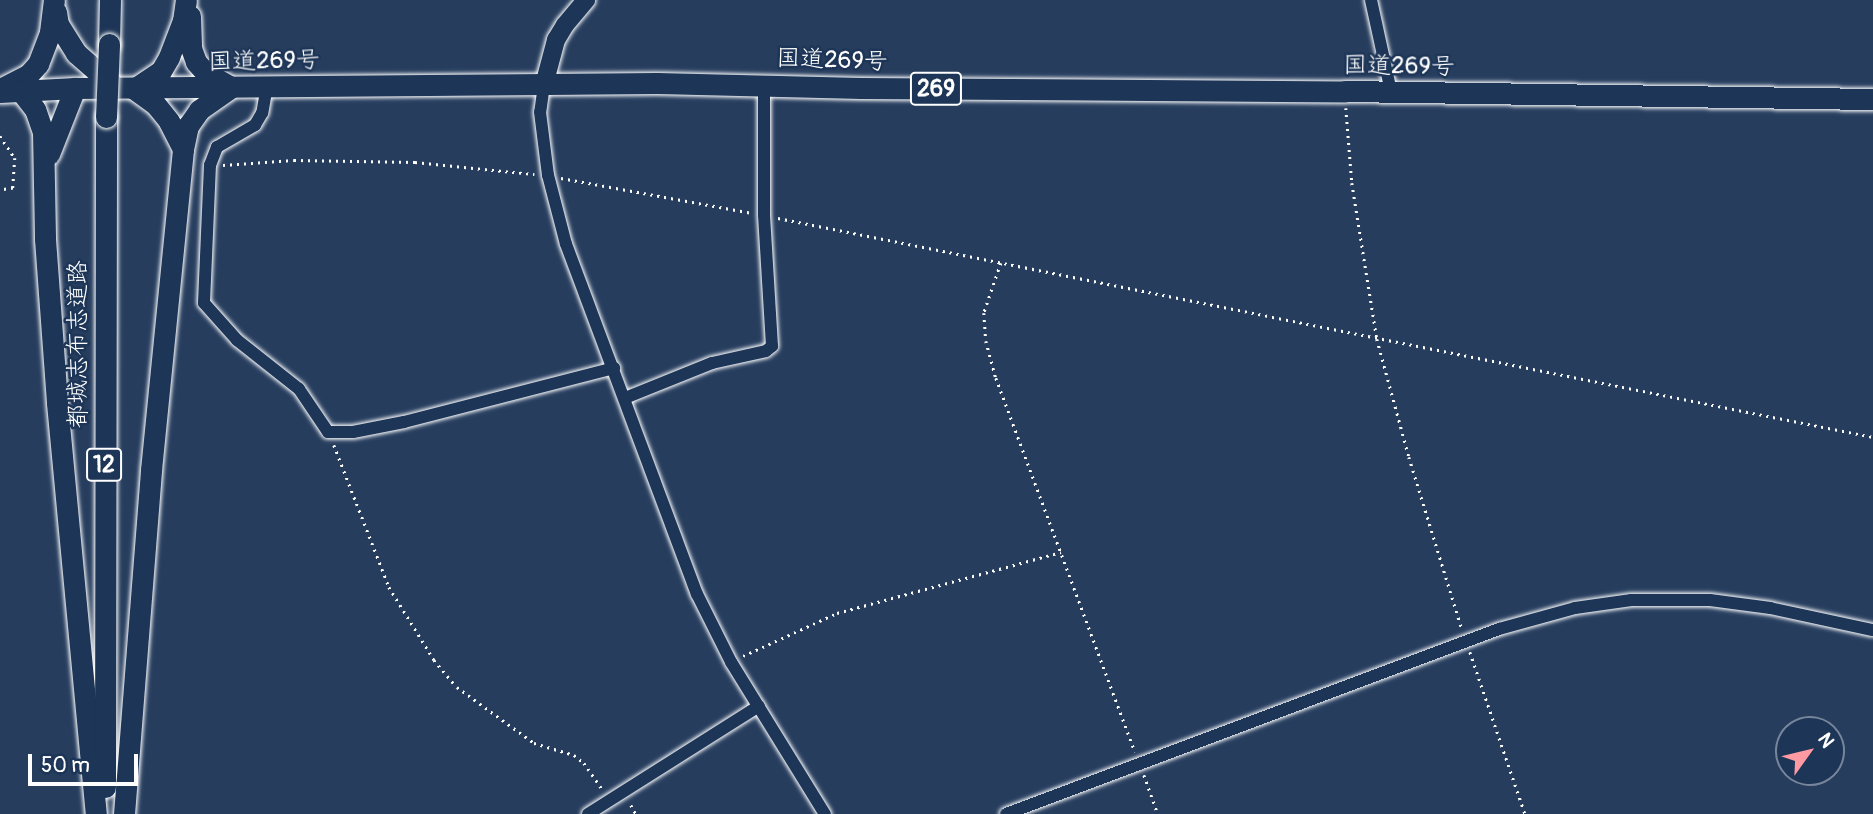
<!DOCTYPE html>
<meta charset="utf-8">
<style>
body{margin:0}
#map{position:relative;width:1873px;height:814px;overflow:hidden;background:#263d5e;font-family:Pangolin,"Klee One",sans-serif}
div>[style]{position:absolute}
.path>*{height:2.5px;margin-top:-1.25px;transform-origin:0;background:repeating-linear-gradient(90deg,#fff 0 2px,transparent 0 7px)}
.roads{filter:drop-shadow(0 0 2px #fff) drop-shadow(0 0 2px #fff)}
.street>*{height:12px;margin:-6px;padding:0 6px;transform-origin:6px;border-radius:6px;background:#1d3557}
.secondary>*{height:18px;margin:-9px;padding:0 9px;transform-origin:9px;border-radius:9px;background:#1d3557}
.highway>*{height:21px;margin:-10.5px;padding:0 10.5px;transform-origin:10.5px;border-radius:10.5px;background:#1d3557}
.bridges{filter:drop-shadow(0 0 2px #fff) drop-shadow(0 0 2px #fff)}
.highway-bridge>*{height:21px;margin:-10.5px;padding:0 10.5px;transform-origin:10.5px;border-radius:10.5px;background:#1d3557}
span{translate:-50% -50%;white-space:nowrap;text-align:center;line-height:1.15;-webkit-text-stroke:5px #1d3557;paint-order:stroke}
.shield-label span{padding:2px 5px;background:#1d3557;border:2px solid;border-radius:5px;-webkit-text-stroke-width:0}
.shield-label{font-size:23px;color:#fff;font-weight:700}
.street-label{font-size:24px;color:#fff}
.north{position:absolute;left:1775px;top:716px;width:70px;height:70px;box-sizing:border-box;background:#1d3557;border:2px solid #77869a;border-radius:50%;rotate:56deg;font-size:19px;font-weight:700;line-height:28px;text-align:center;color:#fff}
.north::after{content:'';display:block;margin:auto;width:24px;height:32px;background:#ff9aa2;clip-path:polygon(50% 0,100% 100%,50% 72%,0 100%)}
.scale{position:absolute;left:28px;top:754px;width:110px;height:32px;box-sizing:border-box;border:4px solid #fff;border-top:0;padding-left:9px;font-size:21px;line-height:24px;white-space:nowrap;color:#fff;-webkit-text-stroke:5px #1d3557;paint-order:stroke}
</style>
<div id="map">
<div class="path">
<i style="left:1346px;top:108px;width:75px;rotate:85.4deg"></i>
<i style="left:1352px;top:183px;width:158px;rotate:80.9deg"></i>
<i style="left:1377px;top:339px;width:122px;rotate:74.8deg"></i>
<i style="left:1409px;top:457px;width:180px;rotate:72.9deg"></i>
<i style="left:0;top:136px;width:27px;rotate:56deg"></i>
<i style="left:15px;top:158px;width:30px;rotate:94deg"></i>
<i style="left:13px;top:188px;width:13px;rotate:171deg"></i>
<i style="left:223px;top:165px;width:71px;rotate:-4deg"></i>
<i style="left:294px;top:160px;width:121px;rotate:0.9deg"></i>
<i style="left:415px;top:162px;width:120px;rotate:5.8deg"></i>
<i style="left:561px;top:178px;width:193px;rotate:10.4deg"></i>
<i style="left:778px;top:218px;width:1117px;rotate:11.31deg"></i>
<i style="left:1001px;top:263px;width:53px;rotate:108.8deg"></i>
<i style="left:984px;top:313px;width:28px;rotate:86deg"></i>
<i style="left:986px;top:341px;width:38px;rotate:75deg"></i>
<i style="left:996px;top:378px;width:399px;rotate:69.6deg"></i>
<i style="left:334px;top:445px;width:152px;rotate:68.8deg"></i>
<i style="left:389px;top:587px;width:86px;rotate:58.3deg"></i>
<i style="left:434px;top:660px;width:35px;rotate:50deg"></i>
<i style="left:457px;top:687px;width:95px;rotate:36deg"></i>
<i style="left:534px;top:743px;width:42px;rotate:16.7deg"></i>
<i style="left:574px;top:755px;width:13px;rotate:39deg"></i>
<i style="left:584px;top:763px;width:32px;rotate:55deg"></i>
<i style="left:1470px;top:652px;width:171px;rotate:71.2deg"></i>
<i style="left:743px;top:656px;width:103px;rotate:-24.6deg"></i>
<i style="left:837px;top:613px;width:232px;rotate:-15.2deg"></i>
<i style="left:1144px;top:775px;width:41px;rotate:70.3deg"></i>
<i style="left:631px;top:805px;width:10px;rotate:61deg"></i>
</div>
<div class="roads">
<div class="street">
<i style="left:1371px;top:0;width:94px;rotate:77.7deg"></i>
<i style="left:544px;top:85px;width:27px;rotate:98deg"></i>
<i style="left:540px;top:112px;width:64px;rotate:82.8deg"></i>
<i style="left:548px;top:175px;width:71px;rotate:75.4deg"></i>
<i style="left:566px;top:244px;width:374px;rotate:69.5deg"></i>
<i style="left:697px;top:594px;width:76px;rotate:63.4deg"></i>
<i style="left:731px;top:662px;width:179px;rotate:58.3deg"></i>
<i style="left:267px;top:86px;width:27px;rotate:100deg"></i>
<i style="left:262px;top:113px;width:14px;rotate:120deg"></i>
<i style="left:255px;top:125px;width:44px;rotate:149.9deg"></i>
<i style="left:217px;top:147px;width:19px;rotate:111deg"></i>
<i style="left:210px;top:165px;width:138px;rotate:92.5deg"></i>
<i style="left:204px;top:303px;width:50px;rotate:48.3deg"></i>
<i style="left:237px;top:340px;width:79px;rotate:38.3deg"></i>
<i style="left:299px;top:389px;width:52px;rotate:56deg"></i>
<i style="left:328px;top:432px;width:25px"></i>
<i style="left:353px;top:432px;width:52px;rotate:-11.1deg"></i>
<i style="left:404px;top:422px;width:217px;rotate:-14.4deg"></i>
<i style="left:625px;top:398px;width:94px;rotate:-21.9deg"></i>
<i style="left:712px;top:363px;width:55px;rotate:-12.5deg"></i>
<i style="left:766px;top:351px;width:8px;rotate:-40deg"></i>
<i style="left:772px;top:346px;width:131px;rotate:-93.5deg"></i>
<i style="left:764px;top:215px;width:131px;rotate:-90deg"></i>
<i style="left:588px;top:814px;width:202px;rotate:-32.3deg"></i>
<i style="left:1006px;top:814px;width:527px;rotate:-20.57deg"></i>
<i style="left:1499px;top:629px;width:79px;rotate:-15.4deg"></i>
<i style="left:1575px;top:608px;width:57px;rotate:-8.1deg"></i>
<i style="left:1631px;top:600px;width:79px"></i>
<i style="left:1710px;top:600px;width:61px;rotate:7.6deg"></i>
<i style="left:1770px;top:608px;width:105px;rotate:12.1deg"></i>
</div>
<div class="secondary">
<i style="left:544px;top:85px;width:47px;rotate:-75.1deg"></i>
<i style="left:556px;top:40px;width:17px;rotate:-59deg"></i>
<i style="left:565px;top:25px;width:33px;rotate:-50deg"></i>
</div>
<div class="highway">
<i style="left:56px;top:12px;width:12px;rotate:81deg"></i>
<i style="left:58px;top:24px;width:34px;rotate:58deg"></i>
<i style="left:76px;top:53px;width:53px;rotate:41.2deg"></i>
<i style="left:190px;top:16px;width:32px;rotate:88deg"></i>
<i style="left:191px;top:48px;width:15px;rotate:70deg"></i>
<i style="left:196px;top:62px;width:15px;rotate:48deg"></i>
<i style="left:206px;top:73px;width:29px;rotate:29deg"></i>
<i style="left:109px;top:44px;width:44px;rotate:-88.7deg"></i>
<i style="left:2px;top:88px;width:29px;rotate:-27deg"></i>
<i style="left:28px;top:75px;width:15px;rotate:-48deg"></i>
<i style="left:38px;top:64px;width:34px;rotate:-69deg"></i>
<i style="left:50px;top:32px;width:32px;rotate:-83deg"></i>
<i style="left:20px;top:90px;width:24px;rotate:52deg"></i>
<i style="left:35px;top:109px;width:24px;rotate:71deg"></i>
<i style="left:43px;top:132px;width:107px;rotate:88.9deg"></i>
<i style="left:45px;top:239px;width:164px;rotate:85.8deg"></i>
<i style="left:57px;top:403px;width:413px;rotate:84.6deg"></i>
<i style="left:0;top:92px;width:75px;rotate:-3.1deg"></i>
<i style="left:75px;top:88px;width:582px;rotate:-0.49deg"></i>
<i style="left:657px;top:83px;width:204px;rotate:1.4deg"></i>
<i style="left:861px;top:88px;width:484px;rotate:0.4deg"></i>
<i style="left:1345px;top:91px;width:528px;rotate:0.87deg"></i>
<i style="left:183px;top:149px;width:31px;rotate:-117deg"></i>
<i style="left:169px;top:121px;width:22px;rotate:-129deg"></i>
<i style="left:155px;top:104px;width:26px;rotate:-144deg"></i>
<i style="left:134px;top:89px;width:32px;rotate:-34deg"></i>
<i style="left:161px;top:71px;width:16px;rotate:-60deg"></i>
<i style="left:169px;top:57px;width:39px;rotate:-69deg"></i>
<i style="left:183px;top:21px;width:21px;rotate:-82deg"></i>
<i style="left:49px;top:154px;width:71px;rotate:-68.5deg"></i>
<i style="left:105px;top:787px;width:670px;rotate:-89.91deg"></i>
<i style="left:124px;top:814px;width:345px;rotate:-85.5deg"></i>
<i style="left:151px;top:470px;width:323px;rotate:-84.3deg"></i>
<i style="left:183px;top:149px;width:24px;rotate:-78deg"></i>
<i style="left:188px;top:126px;width:19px;rotate:-55deg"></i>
<i style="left:199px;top:110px;width:37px;rotate:-35deg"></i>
</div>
</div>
<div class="bridges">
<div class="highway-bridge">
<i style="left:106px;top:117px;width:73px;rotate:-87.6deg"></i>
</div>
</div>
<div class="shield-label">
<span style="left:936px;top:89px">269</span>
<span style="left:104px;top:465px">12</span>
</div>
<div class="street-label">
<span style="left:832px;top:60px;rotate:2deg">国道269号</span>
<span style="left:264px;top:61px;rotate:-1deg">国道269号</span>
<span style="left:1399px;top:66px;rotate:1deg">国道269号</span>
<span style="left:78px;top:344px;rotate:-90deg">都城志布志道路</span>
</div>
<div class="north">N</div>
<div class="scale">50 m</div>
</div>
